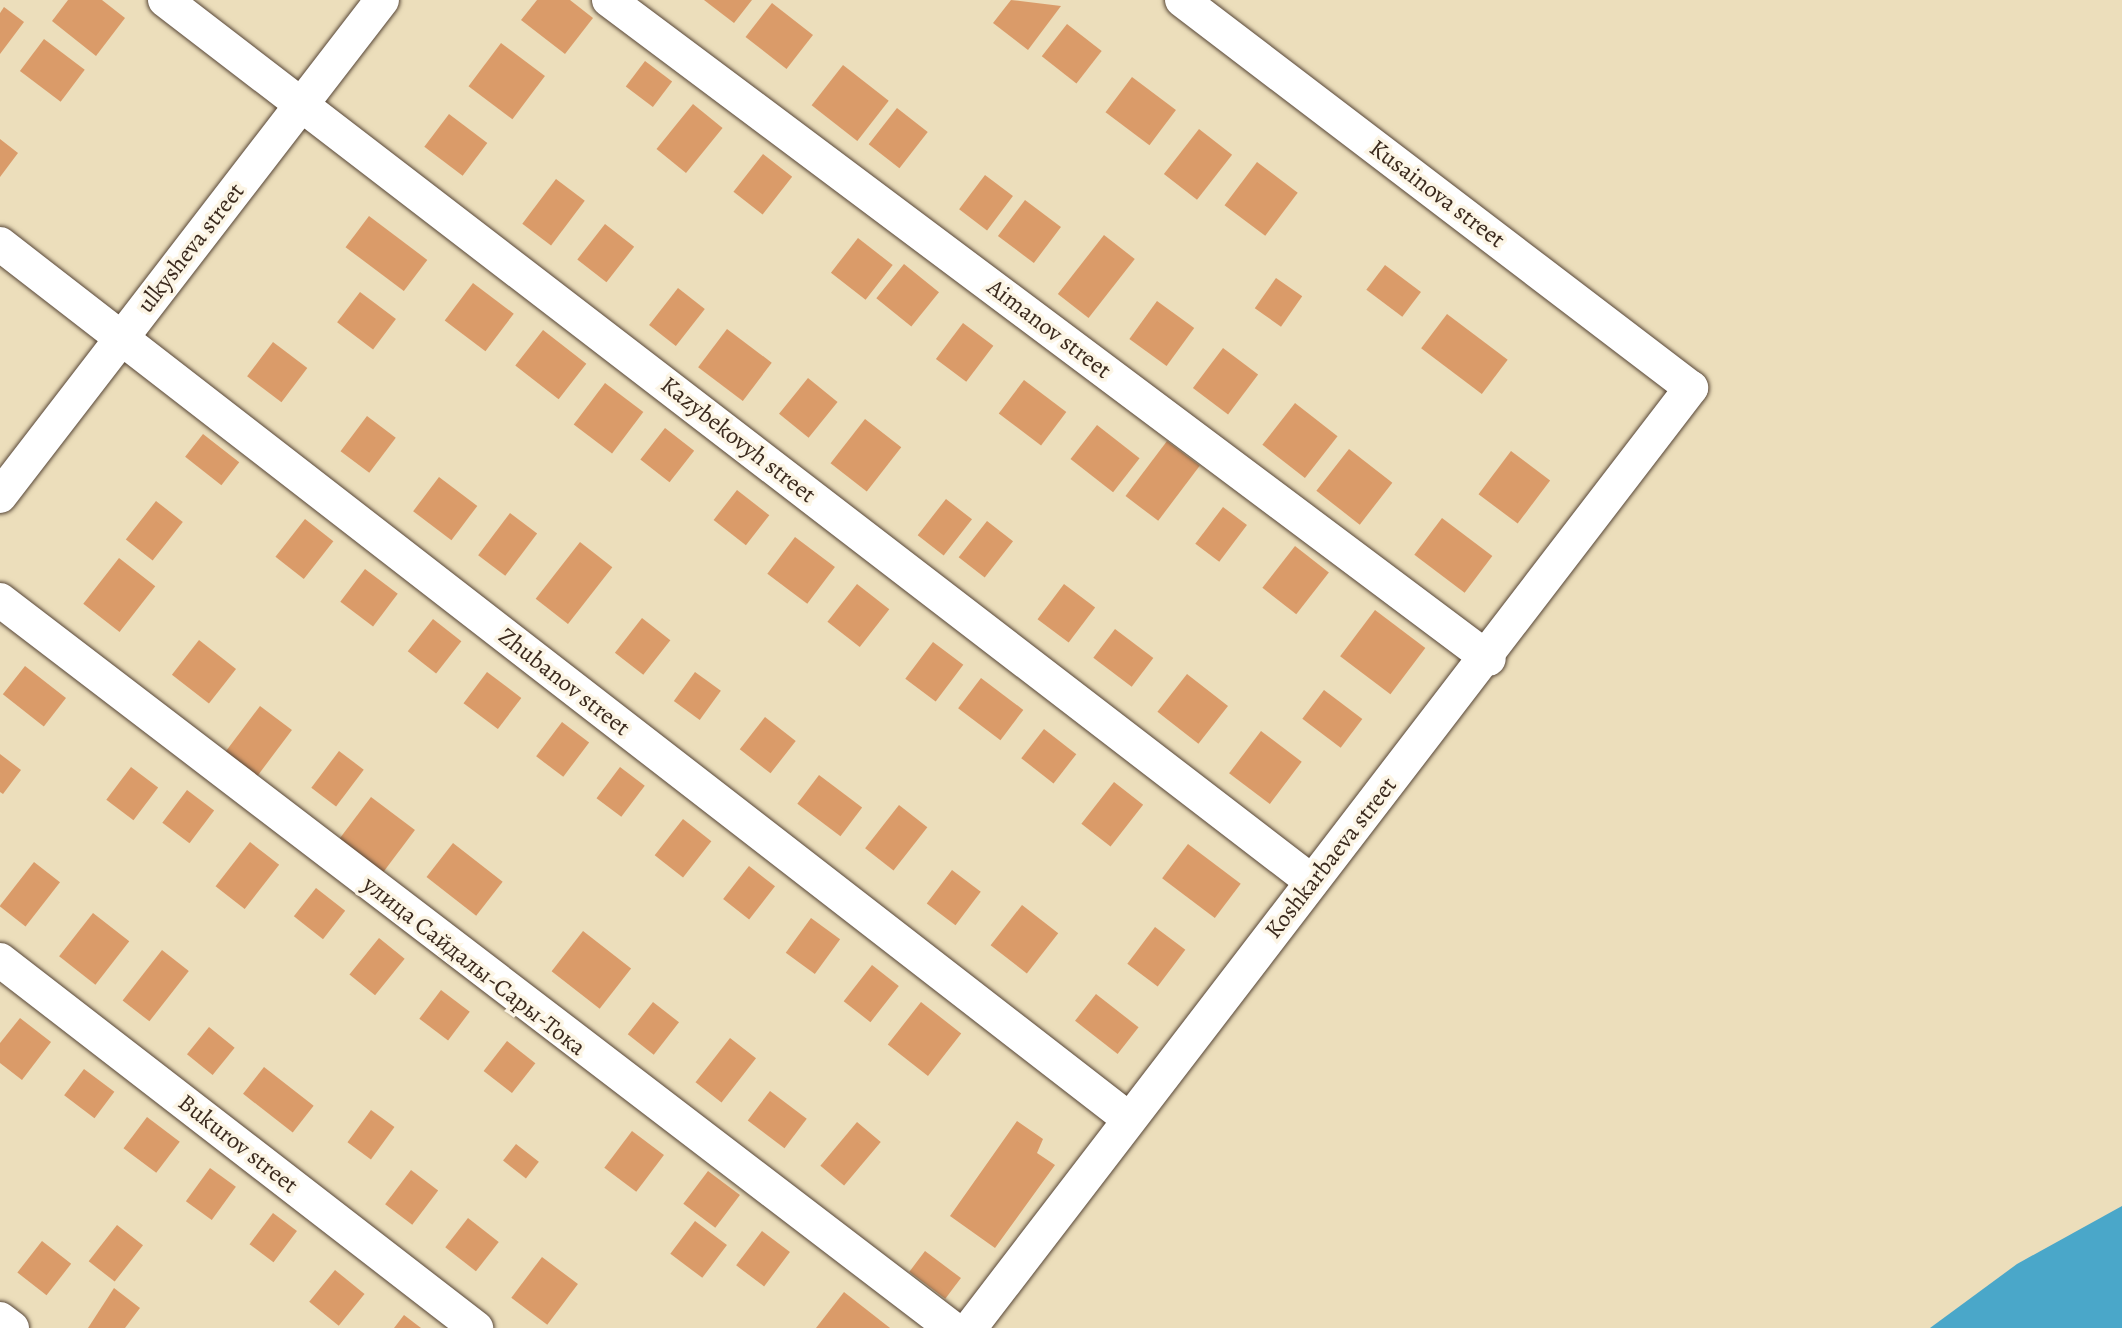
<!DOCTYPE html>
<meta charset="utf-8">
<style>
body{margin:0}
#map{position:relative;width:2122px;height:1328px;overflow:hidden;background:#ecdebb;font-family:Alegreya,serif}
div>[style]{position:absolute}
.water>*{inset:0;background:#4aa7c9}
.building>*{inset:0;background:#da9b69;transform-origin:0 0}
.roads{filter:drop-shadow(0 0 2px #564536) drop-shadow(0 0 2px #564536)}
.minor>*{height:34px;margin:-17px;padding:0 17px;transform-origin:17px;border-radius:17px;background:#fff}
span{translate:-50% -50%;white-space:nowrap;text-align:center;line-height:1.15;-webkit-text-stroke:7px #fcf5e5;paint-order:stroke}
.street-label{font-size:24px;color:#3b2a1e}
</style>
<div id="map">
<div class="water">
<i style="clip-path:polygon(2122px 1206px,2122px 1328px,1930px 1328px,2017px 1264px)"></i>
</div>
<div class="building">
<i style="clip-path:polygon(68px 0,102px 0,125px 18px,96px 56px,52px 21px)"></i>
<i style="clip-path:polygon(537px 0,570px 0,593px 18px,565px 54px,521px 20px)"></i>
<i style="clip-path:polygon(704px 0,752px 0,734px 23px)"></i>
<i style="clip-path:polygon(1011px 0,1061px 6px,1028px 50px,993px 23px)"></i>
<i style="left:772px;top:3px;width:52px;height:43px;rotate:38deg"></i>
<i style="clip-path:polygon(4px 7px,24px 22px,0 54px,0 13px)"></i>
<i style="left:1067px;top:24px;width:44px;height:41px;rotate:38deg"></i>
<i style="left:44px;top:39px;width:51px;height:40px;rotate:37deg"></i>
<i style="left:501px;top:43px;width:55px;height:54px;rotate:37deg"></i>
<i style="left:645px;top:61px;width:34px;height:32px;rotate:37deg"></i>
<i style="left:843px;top:65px;width:58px;height:51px;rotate:38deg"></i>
<i style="left:1132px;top:77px;width:55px;height:44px;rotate:37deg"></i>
<i style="left:693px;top:104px;width:38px;height:58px;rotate:39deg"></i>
<i style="left:897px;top:108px;width:39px;height:46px;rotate:38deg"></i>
<i style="left:449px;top:114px;width:48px;height:41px;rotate:37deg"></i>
<i style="left:1199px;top:129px;width:42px;height:57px;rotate:38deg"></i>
<i style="clip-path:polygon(0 139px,18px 153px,0 177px)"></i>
<i style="left:763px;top:154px;width:37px;height:48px;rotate:38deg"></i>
<i style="left:1257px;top:162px;width:51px;height:54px;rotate:37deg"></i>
<i style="left:985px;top:175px;width:35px;height:43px;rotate:37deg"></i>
<i style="left:556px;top:179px;width:36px;height:56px;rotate:37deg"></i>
<i style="left:1025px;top:200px;width:45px;height:45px;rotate:37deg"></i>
<i style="left:369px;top:216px;width:73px;height:39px;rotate:37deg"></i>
<i style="left:605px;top:224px;width:37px;height:45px;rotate:38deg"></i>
<i style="left:1104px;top:235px;width:39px;height:75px;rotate:38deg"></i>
<i style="left:858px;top:238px;width:44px;height:44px;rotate:38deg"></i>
<i style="left:904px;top:264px;width:45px;height:44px;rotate:39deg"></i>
<i style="left:1385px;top:265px;width:45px;height:31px;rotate:37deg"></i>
<i style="left:1276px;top:278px;width:32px;height:37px;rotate:35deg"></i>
<i style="left:473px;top:283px;width:51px;height:47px;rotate:37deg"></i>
<i style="left:678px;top:288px;width:34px;height:47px;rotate:38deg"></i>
<i style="left:360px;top:292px;width:45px;height:38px;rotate:37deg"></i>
<i style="left:1157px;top:301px;width:46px;height:47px;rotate:36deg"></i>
<i style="left:1447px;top:314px;width:76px;height:43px;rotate:37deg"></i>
<i style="left:963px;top:323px;width:38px;height:45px;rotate:37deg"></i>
<i style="left:727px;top:329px;width:56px;height:48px;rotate:37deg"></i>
<i style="left:543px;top:330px;width:55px;height:45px;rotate:38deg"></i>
<i style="left:273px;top:342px;width:43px;height:43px;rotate:37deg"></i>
<i style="left:1223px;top:348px;width:44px;height:50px;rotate:37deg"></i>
<i style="left:808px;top:378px;width:38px;height:46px;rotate:39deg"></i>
<i style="left:1024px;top:380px;width:53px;height:42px;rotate:37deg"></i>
<i style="left:605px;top:383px;width:48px;height:52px;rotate:37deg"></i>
<i style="left:1295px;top:403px;width:54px;height:53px;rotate:38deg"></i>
<i style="left:367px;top:416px;width:36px;height:44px;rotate:37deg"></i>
<i style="left:865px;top:419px;width:46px;height:56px;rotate:38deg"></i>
<i style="left:1097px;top:425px;width:54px;height:43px;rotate:38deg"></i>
<i style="left:665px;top:428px;width:37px;height:40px;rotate:38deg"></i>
<i style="left:203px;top:434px;width:46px;height:29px;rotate:38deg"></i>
<i style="left:1167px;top:441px;width:41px;height:69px;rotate:37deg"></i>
<i style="left:1349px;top:449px;width:55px;height:53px;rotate:38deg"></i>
<i style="left:1511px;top:451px;width:49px;height:54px;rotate:37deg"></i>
<i style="left:439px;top:477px;width:48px;height:43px;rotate:37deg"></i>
<i style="left:737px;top:490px;width:41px;height:38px;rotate:38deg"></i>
<i style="left:946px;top:499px;width:33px;height:46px;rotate:38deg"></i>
<i style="left:156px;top:501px;width:34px;height:49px;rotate:38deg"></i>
<i style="left:1223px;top:507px;width:30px;height:46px;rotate:37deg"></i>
<i style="left:510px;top:513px;width:34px;height:53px;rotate:37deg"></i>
<i style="left:1442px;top:518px;width:63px;height:46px;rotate:37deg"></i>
<i style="left:305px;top:519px;width:36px;height:48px;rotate:38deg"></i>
<i style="left:987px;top:521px;width:33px;height:46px;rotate:38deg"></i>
<i style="left:795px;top:537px;width:50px;height:46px;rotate:37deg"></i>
<i style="left:580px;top:542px;width:41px;height:72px;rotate:38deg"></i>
<i style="left:1295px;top:546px;width:43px;height:53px;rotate:38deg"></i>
<i style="left:119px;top:558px;width:46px;height:58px;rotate:38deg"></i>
<i style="left:365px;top:569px;width:41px;height:41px;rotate:37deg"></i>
<i style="left:857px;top:584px;width:41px;height:48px;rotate:38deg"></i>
<i style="left:1064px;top:584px;width:39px;height:44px;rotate:37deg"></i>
<i style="left:1375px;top:610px;width:63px;height:58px;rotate:37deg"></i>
<i style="left:642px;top:618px;width:36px;height:44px;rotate:38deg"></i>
<i style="left:433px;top:619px;width:36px;height:41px;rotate:38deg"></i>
<i style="left:1115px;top:629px;width:48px;height:36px;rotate:37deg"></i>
<i style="left:199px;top:640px;width:47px;height:44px;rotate:38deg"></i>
<i style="left:933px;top:642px;width:38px;height:46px;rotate:37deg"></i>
<i style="left:25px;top:666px;width:52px;height:36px;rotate:38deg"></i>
<i style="left:487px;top:672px;width:43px;height:39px;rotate:37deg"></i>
<i style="left:695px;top:672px;width:32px;height:36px;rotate:36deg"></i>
<i style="left:1187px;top:674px;width:52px;height:48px;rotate:38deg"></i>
<i style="left:981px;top:678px;width:53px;height:38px;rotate:37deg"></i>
<i style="left:1324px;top:690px;width:48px;height:36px;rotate:37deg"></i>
<i style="left:260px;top:706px;width:40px;height:58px;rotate:37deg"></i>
<i style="left:765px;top:717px;width:39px;height:41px;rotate:38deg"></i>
<i style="left:562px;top:722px;width:34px;height:43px;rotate:37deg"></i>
<i style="left:1044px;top:729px;width:41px;height:37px;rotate:38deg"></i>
<i style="left:1261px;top:731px;width:51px;height:53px;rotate:37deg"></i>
<i style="left:339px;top:751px;width:31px;height:46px;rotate:37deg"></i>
<i style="clip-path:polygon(0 754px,21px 770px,3px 794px,0 792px)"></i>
<i style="left:131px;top:767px;width:34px;height:41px;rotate:37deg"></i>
<i style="left:620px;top:767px;width:31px;height:39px;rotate:37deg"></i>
<i style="left:819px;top:775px;width:54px;height:36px;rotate:37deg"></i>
<i style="left:1114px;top:782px;width:37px;height:53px;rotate:38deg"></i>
<i style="left:187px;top:790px;width:34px;height:41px;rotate:37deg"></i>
<i style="left:371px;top:797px;width:55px;height:53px;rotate:37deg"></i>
<i style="left:899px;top:805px;width:36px;height:55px;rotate:38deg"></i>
<i style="left:683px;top:819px;width:36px;height:46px;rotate:38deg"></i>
<i style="left:250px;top:842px;width:37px;height:56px;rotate:38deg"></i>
<i style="left:453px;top:843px;width:63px;height:43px;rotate:38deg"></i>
<i style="left:1188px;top:844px;width:66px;height:43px;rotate:37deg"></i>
<i style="left:34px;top:862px;width:33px;height:56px;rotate:38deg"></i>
<i style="left:749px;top:866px;width:33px;height:42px;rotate:38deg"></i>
<i style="left:952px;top:870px;width:36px;height:42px;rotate:37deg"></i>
<i style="left:316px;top:888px;width:37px;height:36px;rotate:38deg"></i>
<i style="left:1022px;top:905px;width:46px;height:51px;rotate:38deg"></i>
<i style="left:93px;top:913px;width:46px;height:55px;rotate:38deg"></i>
<i style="left:811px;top:918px;width:36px;height:43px;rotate:36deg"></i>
<i style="left:1155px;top:927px;width:38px;height:46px;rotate:37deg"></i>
<i style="left:583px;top:931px;width:61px;height:51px;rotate:38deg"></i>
<i style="left:379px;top:938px;width:33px;height:47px;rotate:39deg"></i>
<i style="left:162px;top:950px;width:34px;height:64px;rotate:38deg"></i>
<i style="left:872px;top:965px;width:34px;height:46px;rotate:38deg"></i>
<i style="left:441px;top:990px;width:36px;height:36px;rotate:37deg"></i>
<i style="left:1096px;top:994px;width:54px;height:34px;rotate:38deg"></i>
<i style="left:653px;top:1002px;width:33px;height:41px;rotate:38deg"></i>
<i style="left:921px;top:1002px;width:51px;height:54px;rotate:38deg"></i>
<i style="clip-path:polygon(20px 1018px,51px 1042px,22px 1080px,0 1063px,0 1043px)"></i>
<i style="left:209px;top:1027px;width:33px;height:35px;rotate:39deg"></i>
<i style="left:730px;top:1038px;width:33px;height:56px;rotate:38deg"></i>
<i style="left:507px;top:1041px;width:36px;height:38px;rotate:38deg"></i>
<i style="left:264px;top:1067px;width:63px;height:34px;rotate:38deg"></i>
<i style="left:84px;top:1069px;width:38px;height:33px;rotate:37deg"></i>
<i style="left:770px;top:1091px;width:46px;height:37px;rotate:37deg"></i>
<i style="left:371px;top:1110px;width:29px;height:40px;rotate:36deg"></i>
<i style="left:147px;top:1117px;width:41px;height:39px;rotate:37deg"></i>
<i style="clip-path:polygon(1017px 1121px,1043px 1139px,1037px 1153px,1055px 1165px,995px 1248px,950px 1216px)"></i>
<i style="left:857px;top:1122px;width:31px;height:57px;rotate:40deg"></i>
<i style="left:632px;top:1131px;width:40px;height:46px;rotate:37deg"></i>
<i style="left:516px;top:1144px;width:29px;height:21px;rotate:38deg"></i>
<i style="left:210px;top:1168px;width:32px;height:41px;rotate:36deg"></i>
<i style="left:411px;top:1170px;width:34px;height:43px;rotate:37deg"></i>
<i style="left:708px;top:1171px;width:40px;height:41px;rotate:37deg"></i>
<i style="left:273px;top:1213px;width:30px;height:39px;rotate:37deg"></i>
<i style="left:468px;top:1218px;width:39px;height:37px;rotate:38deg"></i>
<i style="left:695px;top:1221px;width:40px;height:41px;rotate:37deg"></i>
<i style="left:117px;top:1225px;width:33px;height:46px;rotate:38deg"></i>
<i style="left:762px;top:1231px;width:35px;height:43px;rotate:37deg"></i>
<i style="left:42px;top:1241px;width:37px;height:40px;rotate:38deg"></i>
<i style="left:925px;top:1251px;width:45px;height:26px;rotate:37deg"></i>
<i style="left:542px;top:1257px;width:45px;height:51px;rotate:37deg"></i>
<i style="left:335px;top:1270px;width:38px;height:41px;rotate:39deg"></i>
<i style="clip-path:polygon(114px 1288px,140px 1308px,125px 1328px,88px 1328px)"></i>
<i style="clip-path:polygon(844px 1292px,890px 1328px,816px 1328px)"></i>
<i style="clip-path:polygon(404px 1315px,421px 1328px,394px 1328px)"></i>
</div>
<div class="roads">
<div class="minor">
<i style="left:165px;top:0;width:1446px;rotate:37.55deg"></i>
<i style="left:609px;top:0;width:1099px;rotate:36.83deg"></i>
<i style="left:0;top:244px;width:1428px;rotate:37.78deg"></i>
<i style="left:0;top:496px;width:626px;rotate:-52.4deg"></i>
<i style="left:0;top:600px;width:1198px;rotate:37.41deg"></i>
<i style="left:0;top:960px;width:602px;rotate:37.71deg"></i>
<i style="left:0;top:1319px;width:15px;rotate:37deg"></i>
<i style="left:970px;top:1328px;width:1185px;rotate:-52.51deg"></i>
<i style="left:1691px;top:388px;width:640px;rotate:-142.68deg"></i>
</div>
</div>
<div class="street-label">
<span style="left:1437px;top:194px;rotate:37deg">Kusainova street</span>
<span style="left:191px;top:248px;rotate:-52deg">ulkysheva street</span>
<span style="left:1049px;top:329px;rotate:37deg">Aimanov street</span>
<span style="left:738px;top:440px;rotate:38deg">Kazybekovyh street</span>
<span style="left:564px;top:682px;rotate:38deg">Zhubanov street</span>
<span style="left:1331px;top:858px;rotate:-52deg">Koshkarbaeva street</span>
<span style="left:474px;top:966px;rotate:38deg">улица Сайдалы-Сары-Тока</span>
<span style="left:238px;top:1144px;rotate:38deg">Bukurov street</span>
</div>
</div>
